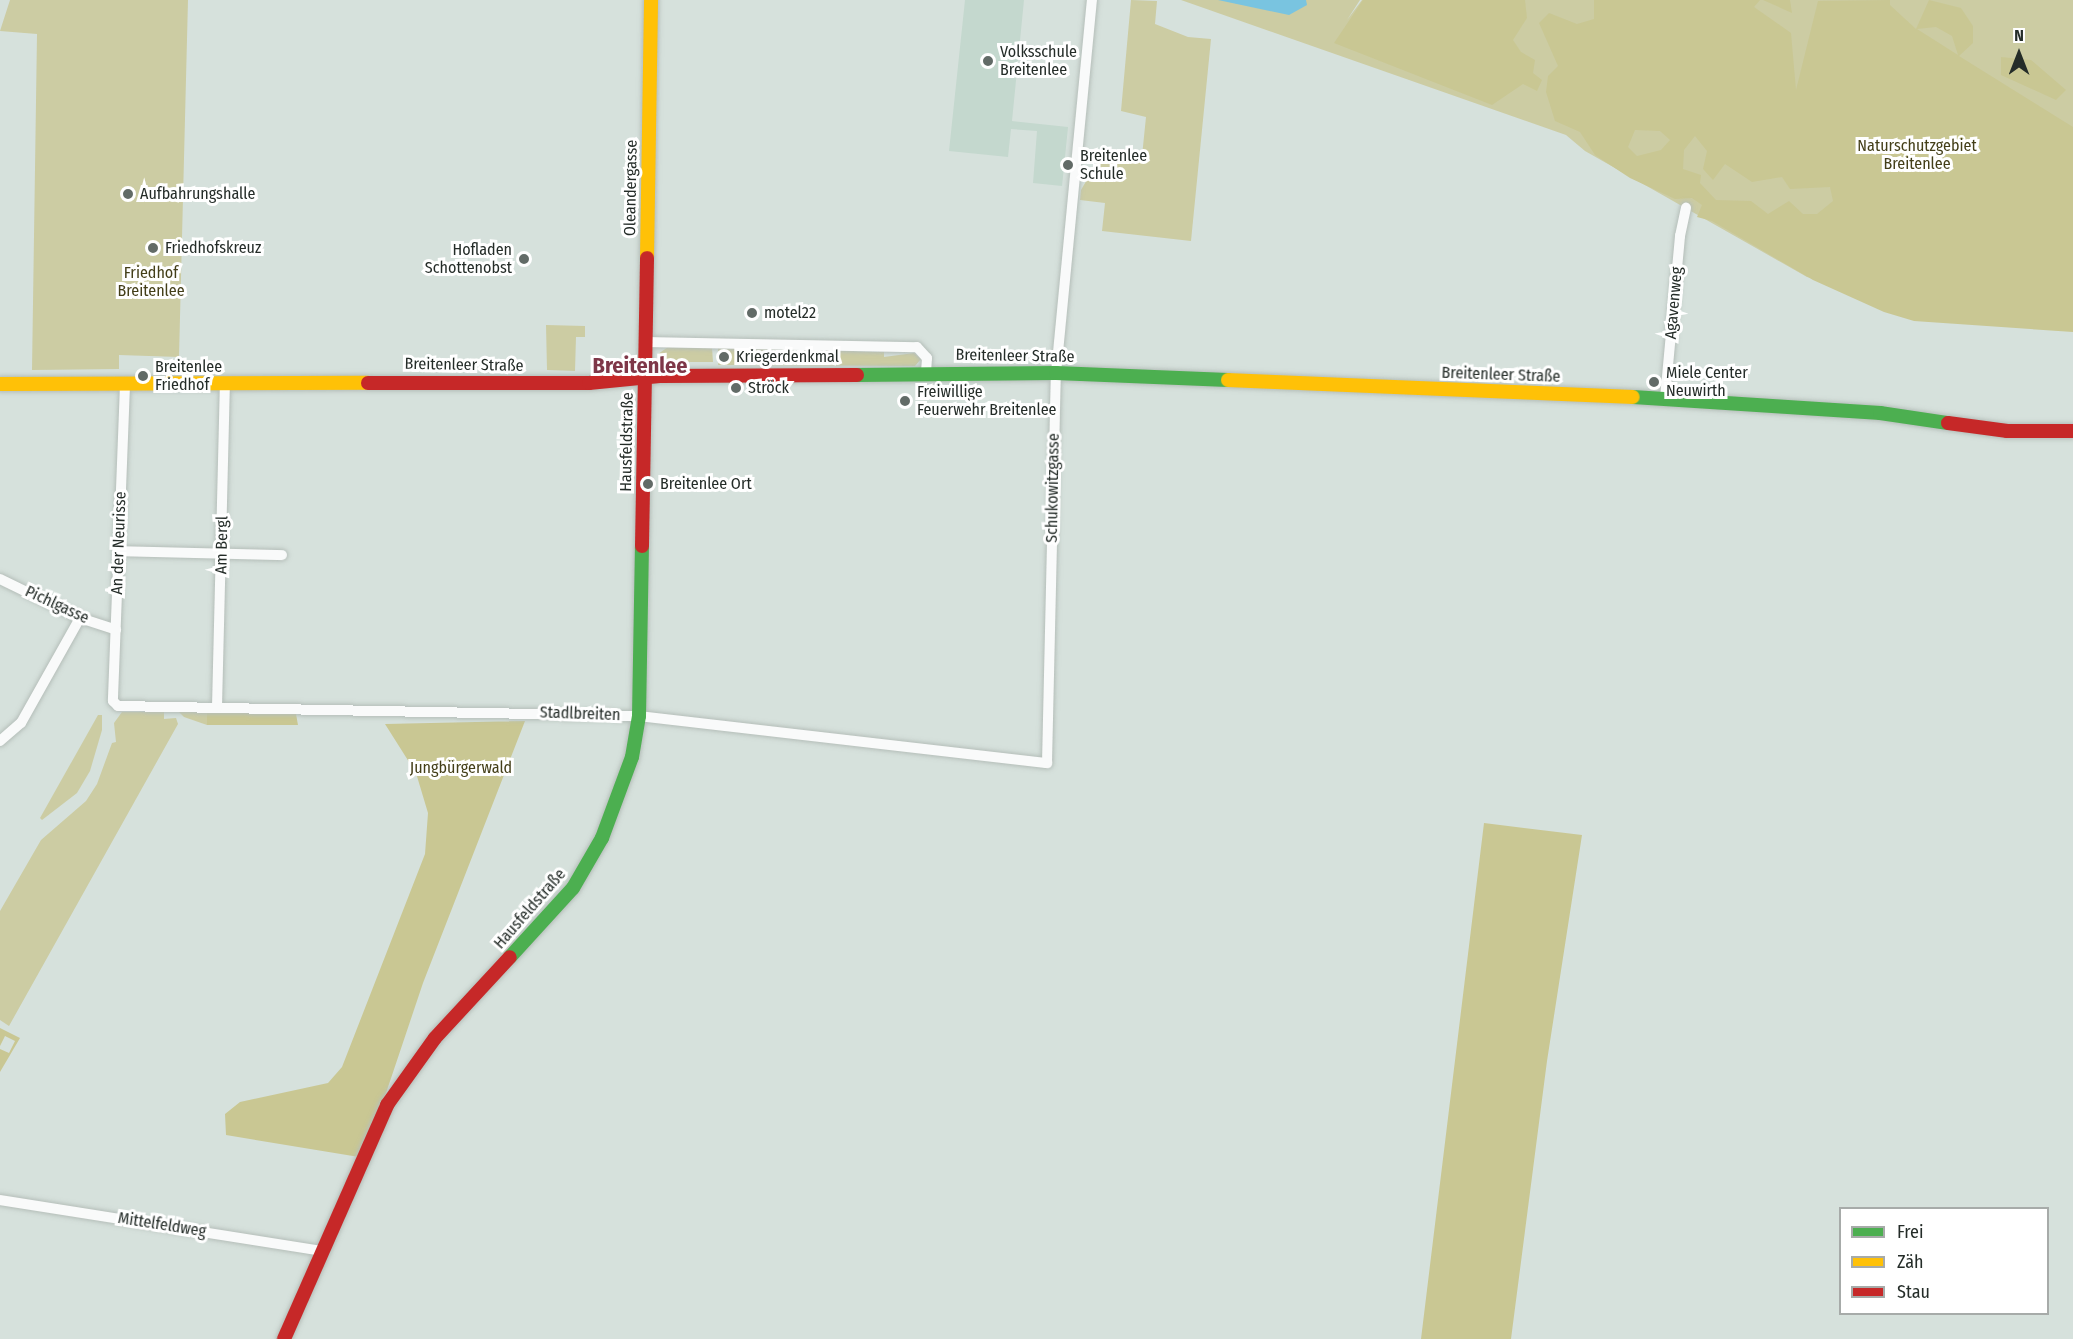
<!DOCTYPE html>
<meta charset="utf-8">
<style>
body{margin:0}
#map{position:relative;width:2073px;height:1339px;overflow:hidden;background:#d6e1dc;font-family:"Fira Sans Condensed",sans-serif}
div>[style]{position:absolute}
.built>*{inset:0;background:#c4d8ce}
.green>*{inset:0;background:#cccca3}
.forest>*{inset:0;background:#c9c793}
.water>*{inset:0;background:#79c4e0}
.roads{filter:drop-shadow(0 0 2px #b5beb9) drop-shadow(0 0 2px #b5beb9)}
.street>*{height:10px;margin:-5px;padding:0 5px;transform-origin:5px;border-radius:5px;background:#f9fafa}
.fast>*{height:14px;margin:-7px;padding:0 7px;transform-origin:7px;border-radius:7px;background:#4caf50}
.slow>*{height:14px;margin:-7px;padding:0 7px;transform-origin:7px;border-radius:7px;background:#ffc107}
.jam>*{height:14px;margin:-7px;padding:0 7px;transform-origin:7px;border-radius:7px;background:#c62828}
.dots>*{width:16px;height:16px;translate:-50% -50%;box-sizing:border-box;border:3px solid #fff;border-radius:50%}
span{translate:-50% -50%;white-space:nowrap;text-align:center;line-height:1.15;-webkit-text-stroke:6px #fff;paint-order:stroke}
.poi-label{font-size:16px;color:#242c28}
.left{translate:0 -50%;text-align:left}
.right{translate:-100% -50%;text-align:right}
.park-label{font-size:16px;color:#433e18}
.street-label{font-size:16px;color:#242c28}
.district-label{font-size:22px;color:#7e3748;font-weight:700}
.legend{position:absolute;left:1839px;top:1207px;width:210px;height:108px;box-sizing:border-box;background:#fff;border:2px solid #a7aba9;margin:0;padding:8px 10px;list-style:none;font-size:18px;color:#242c28}
.legend li{display:flex;align-items:center;gap:12px;height:30px}
.legend b{width:30px;border:2px solid #a7aba9}
.north{position:absolute;left:1989px;top:24px;width:60px;height:60px;-webkit-text-stroke:4px #fff;paint-order:stroke;rotate:0deg;font-size:16px;font-weight:700;line-height:24px;text-align:center;color:#242c28}
.north::after{content:'';display:block;margin:auto;width:21px;height:27px;background:#242c28;clip-path:polygon(50% 0,100% 100%,50% 72%,0 100%)}
</style>
<div id="map">
<div class="built">
<i style="clip-path:polygon(965px 0,1024px 0,1012px 121px,1068px 127px,1062px 186px,1033px 183px,1037px 131px,1011px 129px,1008px 157px,949px 151px)"></i>
</div>
<div class="green">
<i style="clip-path:polygon(10px 0,188px 0,179px 357px,119px 355px,119px 369px,32px 370px,37px 34px,0 31px)"></i>
<i style="clip-path:polygon(1131px 0,1157px 1px,1155px 24px,1188px 37px,1211px 39px,1191px 241px,1102px 231px,1105px 203px,1080px 200px,1081px 190px,1103px 152px,1142px 156px,1146px 117px,1121px 111px)"></i>
<i style="clip-path:polygon(1181px 0,1360px 0,1347px 20px,1362px 0,2073px 0,2073px 331px,1807px 277px,1585px 151px,1566px 135px)"></i>
<i style="clip-path:polygon(546px 325px,585px 326px,585px 337px,576px 337px,575px 371px,547px 370px)"></i>
<i style="clip-path:polygon(668px 347px,712px 348px,713px 362px,659px 362px,658px 354px)"></i>
<i style="clip-path:polygon(718px 348px,884px 352px,884px 357px,914px 353px,921px 359px,915px 366px,718px 365px,719px 361px,727px 360px,727px 354px,718px 354px)"></i>
<i style="clip-path:polygon(178px 711px,207px 711px,207px 725px,184px 717px)"></i>
<i style="clip-path:polygon(122px 712px,164px 712px,164px 719px,176px 718px,178px 724px,9px 1026px,0 1020px,0 911px,41px 840px,86px 801px,97px 784px,112px 743px,116px 742px,114px 723px)"></i>
<i style="clip-path:polygon(98px 715px,102px 715px,102px 730px,90px 771px,77px 793px,42px 820px,40px 818px)"></i>
</div>
<div class="forest">
<i style="clip-path:polygon(1363px 0,1525px 0,1527px 18px,1513px 40px,1521px 52px,1535px 60px,1533px 73px,1542px 80px,1537px 91px,1523px 84px,1492px 105px,1334px 43px)"></i>
<i style="clip-path:polygon(evenodd,1594px 0,1760px 0,1754px 7px,1791px 33px,1796px 90px,1818px 1px,1890px 0,1890px 5px,1916px 29px,1929px 0,1961px 8px,1973px 26px,1973px 43px,1959px 56px,2073px 127px,2073px 332px,1914px 321px,1884px 312px,1813px 280px,1712px 221px,1697px 217px,1702px 205px,1692px 198px,1675px 199px,1630px 178px,1595px 155px,1580px 132px,1555px 121px,1546px 92px,1548px 76px,1558px 66px,1539px 23px,1549px 13px,1577px 24px,1594px 19px,1594px 0,1936px 27px,1952px 36px,1958px 55px,1917px 29px,1936px 27px,1594px 0,1635px 130px,1660px 131px,1670px 140px,1661px 150px,1637px 156px,1628px 147px,1635px 130px,1594px 0,1695px 136px,1707px 151px,1703px 169px,1713px 180px,1725px 164px,1752px 182px,1782px 177px,1790px 189px,1830px 187px,1833px 201px,1817px 214px,1803px 214px,1789px 201px,1768px 214px,1751px 201px,1716px 200px,1700px 183px,1701px 175px,1683px 169px,1684px 150px,1695px 136px)"></i>
<i style="clip-path:polygon(1763px 0,1790px 0,1792px 13px)"></i>
<i style="clip-path:polygon(2001px 57px,2031px 60px,2066px 90px,2056px 100px,2001px 75px)"></i>
<i style="clip-path:polygon(207px 711px,296px 714px,298px 725px,207px 725px)"></i>
<i style="clip-path:polygon(525px 721px,423px 983px,380px 1111px,359px 1157px,226px 1135px,225px 1114px,240px 1102px,328px 1083px,342px 1067px,425px 854px,428px 813px,416px 773px,385px 724px)"></i>
<i style="clip-path:polygon(1484px 823px,1582px 835px,1547px 1061px,1511px 1339px,1421px 1339px)"></i>
<i style="clip-path:polygon(0 1028px,20px 1038px,0 1072px,0 1049px,9px 1053px,15px 1041px,5px 1036px,0 1046px)"></i>
</div>
<div class="water">
<i style="clip-path:polygon(1218px 0,1306px 0,1307px 5px,1289px 15px)"></i>
</div>
<div class="roads">
<div class="street">
<i style="left:645px;top:342px;width:272px;rotate:1.1deg"></i>
<i style="left:917px;top:347px;width:15px;rotate:48deg"></i>
<i style="left:927px;top:358px;width:14px;rotate:94deg"></i>
<i style="left:125px;top:385px;width:316px;rotate:92.2deg"></i>
<i style="left:113px;top:701px;width:7px;rotate:45deg"></i>
<i style="left:118px;top:706px;width:521px;rotate:1.1deg"></i>
<i style="left:639px;top:716px;width:411px;rotate:6.6deg"></i>
<i style="left:1047px;top:763px;width:390px;rotate:-88.7deg"></i>
<i style="left:1056px;top:373px;width:375px;rotate:-84.5deg"></i>
<i style="left:1665px;top:398px;width:163px;rotate:-84.7deg"></i>
<i style="left:1680px;top:236px;width:29px;rotate:-78deg"></i>
<i style="left:118px;top:551px;width:164px;rotate:1.4deg"></i>
<i style="left:0;top:579px;width:89px;rotate:26deg"></i>
<i style="left:80px;top:618px;width:38px;rotate:18deg"></i>
<i style="left:217px;top:707px;width:324px;rotate:-88.6deg"></i>
<i style="left:0;top:741px;width:28px;rotate:-41deg"></i>
<i style="left:21px;top:723px;width:120px;rotate:-60.7deg"></i>
<i style="left:0;top:1200px;width:327px;rotate:9deg"></i>
</div>
<div class="fast">
<i style="left:857px;top:375px;width:199px;rotate:-0.6deg"></i>
<i style="left:1056px;top:373px;width:172px;rotate:2.3deg"></i>
<i style="left:1633px;top:397px;width:248px;rotate:3.7deg"></i>
<i style="left:1880px;top:413px;width:69px;rotate:8.4deg"></i>
<i style="left:510px;top:957px;width:93px;rotate:-47.6deg"></i>
<i style="left:573px;top:888px;width:58px;rotate:-59.9deg"></i>
<i style="left:602px;top:838px;width:86px;rotate:-69.7deg"></i>
<i style="left:632px;top:757px;width:42px;rotate:-80.3deg"></i>
<i style="left:639px;top:716px;width:170px;rotate:-89deg"></i>
</div>
<div class="slow">
<i style="left:647px;top:258px;width:258px;rotate:-89.1deg"></i>
<i style="left:1228px;top:380px;width:405px;rotate:2.4deg"></i>
<i style="left:0;top:384px;width:368px;rotate:-0.2deg"></i>
</div>
<div class="jam">
<i style="left:368px;top:383px;width:221px"></i>
<i style="left:589px;top:383px;width:71px;rotate:-5.6deg"></i>
<i style="left:660px;top:376px;width:197px;rotate:-0.3deg"></i>
<i style="left:1948px;top:423px;width:60px;rotate:7.7deg"></i>
<i style="left:2007px;top:431px;width:66px"></i>
<i style="left:642px;top:546px;width:288px;rotate:-89deg"></i>
<i style="left:284px;top:1339px;width:256px;rotate:-66.2deg"></i>
<i style="left:387px;top:1105px;width:82px;rotate:-54.4deg"></i>
<i style="left:435px;top:1038px;width:110px;rotate:-47.2deg"></i>
</div>
</div>
<div class="dots">
<i style="left:988px;top:61px;background:#626b67"></i>
<i style="left:1068px;top:165px;background:#626b67"></i>
<i style="left:128px;top:194px;background:#626b67"></i>
<i style="left:153px;top:248px;background:#626b67"></i>
<i style="left:524px;top:259px;background:#626b67"></i>
<i style="left:752px;top:313px;background:#626b67"></i>
<i style="left:724px;top:357px;background:#626b67"></i>
<i style="left:143px;top:376px;background:#626b67"></i>
<i style="left:1654px;top:382px;background:#626b67"></i>
<i style="left:736px;top:388px;background:#626b67"></i>
<i style="left:905px;top:401px;background:#626b67"></i>
<i style="left:648px;top:484px;background:#626b67"></i>
</div>
<div class="poi-label">
<span class="left" style="left:1000px;top:61px">Volksschule<br>Breitenlee</span>
<span class="left" style="left:1080px;top:165px">Breitenlee<br>Schule</span>
<span class="left" style="left:140px;top:194px">Aufbahrungshalle</span>
<span class="left" style="left:165px;top:248px">Friedhofskreuz</span>
<span class="right" style="left:512px;top:259px">Hofladen<br>Schottenobst</span>
<span class="left" style="left:764px;top:313px">motel22</span>
<span class="left" style="left:736px;top:357px">Kriegerdenkmal</span>
<span class="left" style="left:155px;top:376px">Breitenlee<br>Friedhof</span>
<span class="left" style="left:1666px;top:382px">Miele Center<br>Neuwirth</span>
<span class="left" style="left:748px;top:388px">Ströck</span>
<span class="left" style="left:917px;top:401px">Freiwillige<br>Feuerwehr Breitenlee</span>
<span class="left" style="left:660px;top:484px">Breitenlee Ort</span>
</div>
<div class="park-label">
<span style="left:1917px;top:155px">Naturschutzgebiet<br>Breitenlee</span>
<span style="left:151px;top:282px">Friedhof<br>Breitenlee</span>
<span style="left:461px;top:768px">Jungbürgerwald</span>
</div>
<div class="street-label">
<span style="left:631px;top:188px;rotate:-89deg">Oleandergasse</span>
<span style="left:1674px;top:303px;rotate:-85deg">Agavenweg</span>
<span style="left:1015px;top:356px;rotate:1deg">Breitenleer Straße</span>
<span style="left:464px;top:365px;rotate:1deg">Breitenleer Straße</span>
<span style="left:1501px;top:375px;rotate:2deg">Breitenleer Straße</span>
<span style="left:627px;top:442px;rotate:-89deg">Hausfeldstraße</span>
<span style="left:1053px;top:488px;rotate:-89deg">Schukowitzgasse</span>
<span style="left:119px;top:543px;rotate:-88deg">An der Neurisse</span>
<span style="left:222px;top:545px;rotate:-89deg">Am Bergl</span>
<span style="left:57px;top:605px;rotate:25deg">Pichlgasse</span>
<span style="left:580px;top:714px;rotate:2deg">Stadlbreiten</span>
<span style="left:530px;top:909px;rotate:-49deg">Hausfeldstraße</span>
<span style="left:162px;top:1225px;rotate:9deg">Mittelfeldweg</span>
</div>
<div class="district-label">
<span style="left:640px;top:366px">Breitenlee</span>
</div>
<ul class="legend">
<li><b style="height:8px;background:#4caf50"></b>Frei</li>
<li><b style="height:8px;background:#ffc107"></b>Zäh</li>
<li><b style="height:8px;background:#c62828"></b>Stau</li>
</ul>
<div class="north">N</div>
</div>
